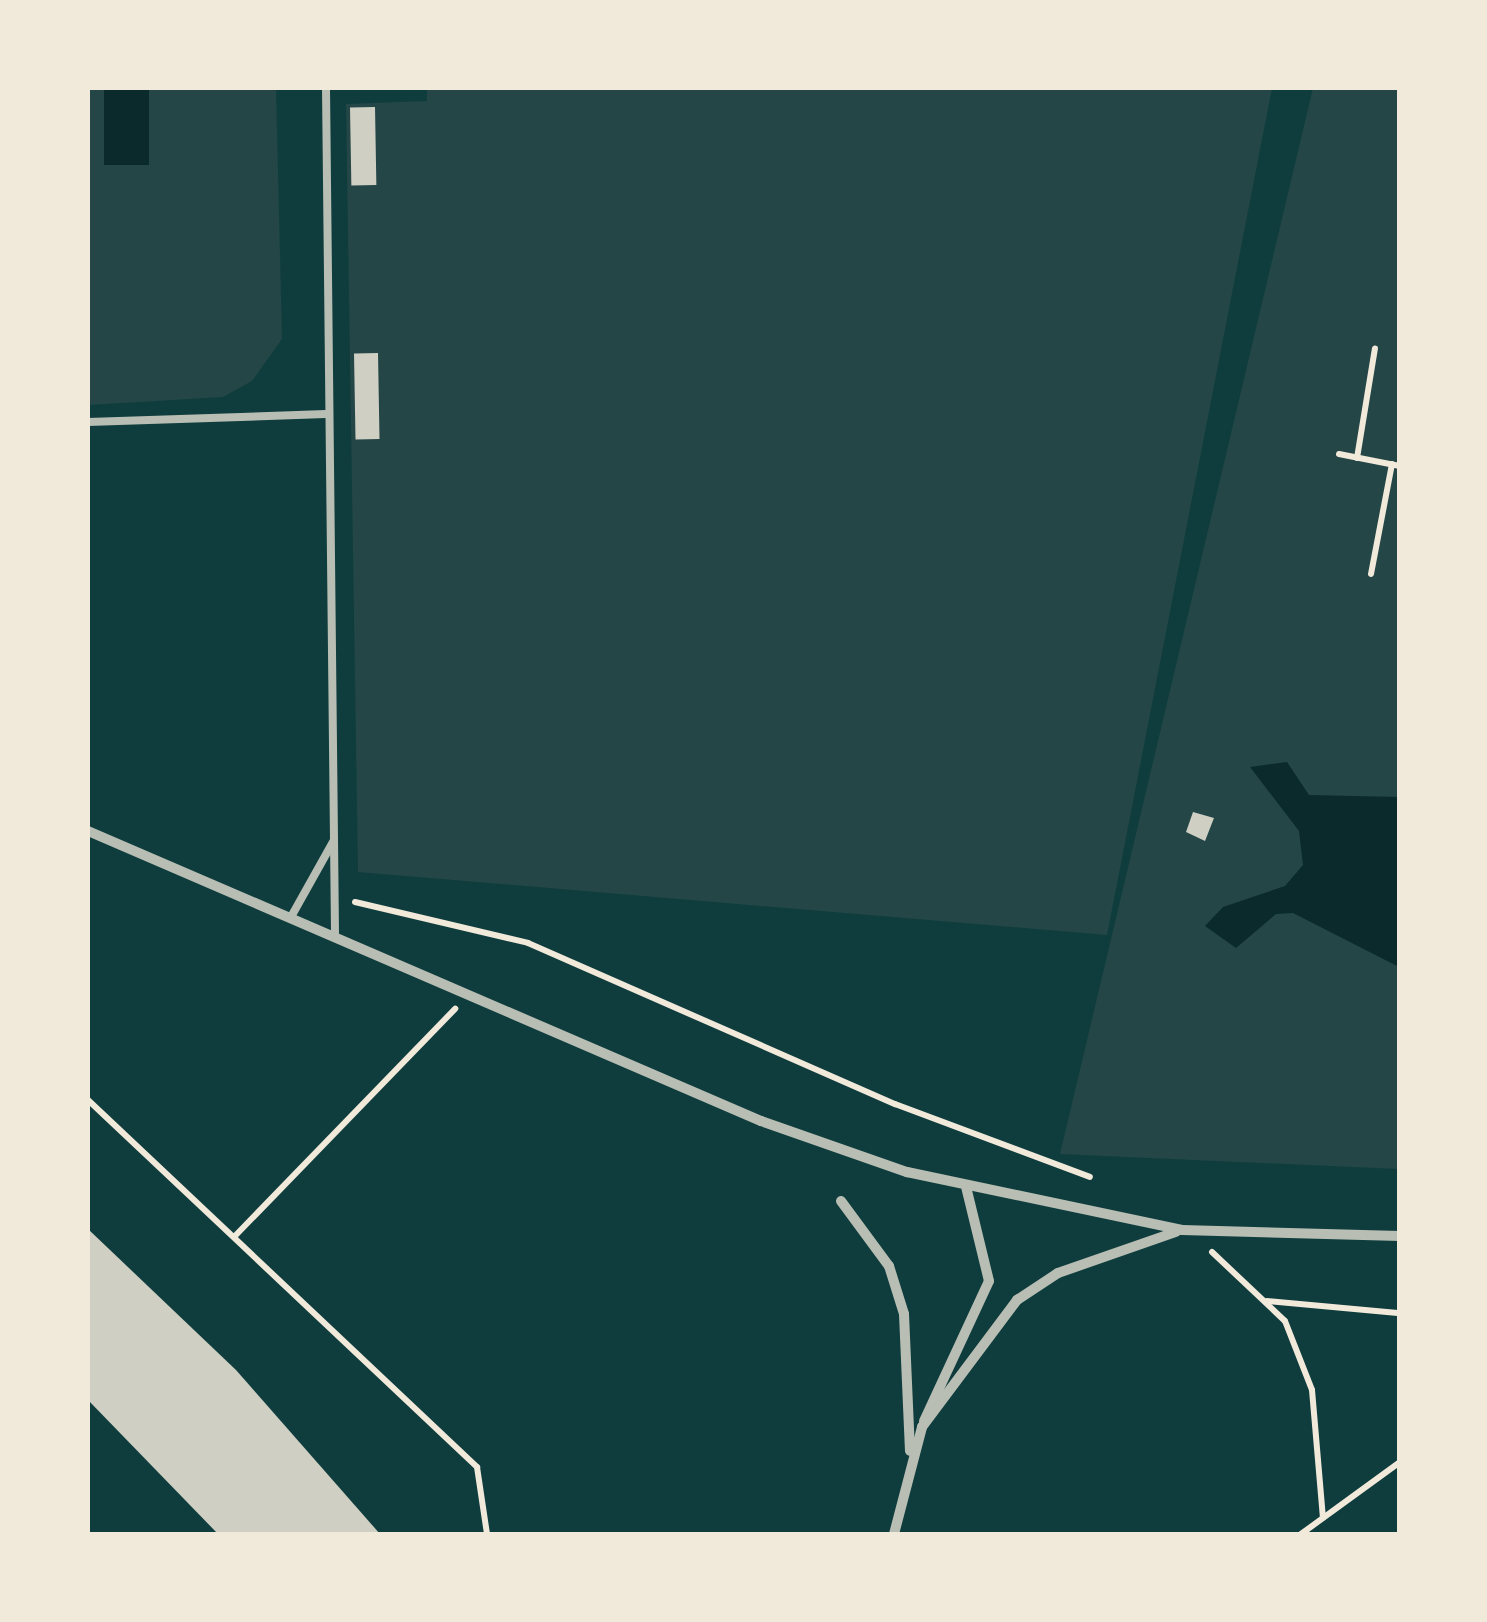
<!DOCTYPE html>
<style>
body{margin:0}
#map{position:relative;width:1487px;height:1622px;overflow:hidden;background:#0f3d3e;font-family:Merriweather,serif}
div>[style]{position:absolute}
.green>*{inset:0;background:#244646}
.water>*{inset:0;background:#0a2a2b;transform-origin:0 0}
.building>*{inset:0;background:#cfcfc3;transform-origin:0 0}
.path>*{height:6px;margin:-3px;padding:0 3px;transform-origin:3px;border-radius:3px;background:#f1e9da}
.service>*{height:8px;margin:-4px;padding:0 4px;transform-origin:4px;border-radius:4px;background:#b8beb3}
.minor>*{height:10px;margin:-5px;padding:0 5px;transform-origin:5px;border-radius:5px;background:#b8beb3}
span{translate:-50% -50%;white-space:nowrap;text-align:center;line-height:1.15;-webkit-text-stroke:8px #f1e9da;paint-order:stroke}
.frame{position:absolute;inset:0;border:90px solid #f1e9da;pointer-events:none}
</style>
<div id="map">
<div class="green">
<i style="clip-path:polygon(88px 88px,276px 88px,282px 339px,252px 381px,223px 397px,88px 405px)"></i>
<i style="clip-path:polygon(427px 88px,1272px 88px,1107px 935px,358px 872px,346px 104px,427px 101px)"></i>
<i style="clip-path:polygon(1313px 88px,1399px 88px,1399px 1169px,1060px 1154px)"></i>
</div>
<div class="water">
<i style="left:104px;top:88px;width:45px;height:77px"></i>
<i style="clip-path:polygon(1287px 762px,1309px 795px,1399px 797px,1399px 967px,1293px 913px,1276px 914px,1236px 948px,1205px 926px,1223px 907px,1285px 886px,1303px 865px,1299px 831px,1250px 767px)"></i>
</div>
<div class="building">
<i style="left:375px;top:107px;width:78px;height:25px;rotate:89deg"></i>
<i style="left:378px;top:353px;width:86px;height:24px;rotate:89deg"></i>
<i style="clip-path:polygon(1193px 812px,1214px 818px,1205px 841px,1186px 832px)"></i>
<i style="clip-path:polygon(88px 1229px,236px 1370px,380px 1534px,218px 1534px,88px 1400px)"></i>
</div>
<div class="path">
<i style="left:1339px;top:454px;width:62px;rotate:11.1deg"></i>
<i style="left:1357px;top:458px;width:111px;rotate:-80.7deg"></i>
<i style="left:1371px;top:574px;width:112px;rotate:-79.2deg"></i>
<i style="left:355px;top:902px;width:178px;rotate:13.3deg"></i>
<i style="left:528px;top:943px;width:401px;rotate:23.7deg"></i>
<i style="left:895px;top:1104px;width:208px;rotate:20.5deg"></i>
<i style="left:88px;top:1100px;width:535px;rotate:43.33deg"></i>
<i style="left:477px;top:1467px;width:68px;rotate:81.5deg"></i>
<i style="left:234px;top:1237px;width:318px;rotate:-45.9deg"></i>
<i style="left:1212px;top:1252px;width:100px;rotate:43.4deg"></i>
<i style="left:1285px;top:1321px;width:74px;rotate:68.6deg"></i>
<i style="left:1312px;top:1390px;width:128px;rotate:85.1deg"></i>
<i style="left:1267px;top:1301px;width:134px;rotate:5.2deg"></i>
<i style="left:1301px;top:1534px;width:122px;rotate:-36deg"></i>
</div>
<div class="service">
<i style="left:326px;top:88px;width:848px;rotate:89.39deg"></i>
<i style="left:88px;top:422px;width:238px;rotate:-1.9deg"></i>
<i style="left:291px;top:917px;width:88px;rotate:-60.8deg"></i>
</div>
<div class="minor">
<i style="left:88px;top:831px;width:733px;rotate:23.31deg"></i>
<i style="left:761px;top:1121px;width:155px;rotate:19.3deg"></i>
<i style="left:907px;top:1172px;width:281px;rotate:11.9deg"></i>
<i style="left:1182px;top:1230px;width:218px;rotate:1.6deg"></i>
<i style="left:841px;top:1201px;width:81px;rotate:53.6deg"></i>
<i style="left:889px;top:1266px;width:50px;rotate:72.6deg"></i>
<i style="left:904px;top:1314px;width:137px;rotate:87.5deg"></i>
<i style="left:924px;top:1421px;width:154px;rotate:-65.1deg"></i>
<i style="left:989px;top:1281px;width:97px;rotate:-103.7deg"></i>
<i style="left:894px;top:1534px;width:111px;rotate:-75.3deg"></i>
<i style="left:922px;top:1427px;width:159px;rotate:-53.2deg"></i>
<i style="left:1017px;top:1300px;width:49px;rotate:-33.4deg"></i>
<i style="left:1058px;top:1273px;width:125px;rotate:-19.2deg"></i>
</div>
<div class="frame"></div>
</div>
